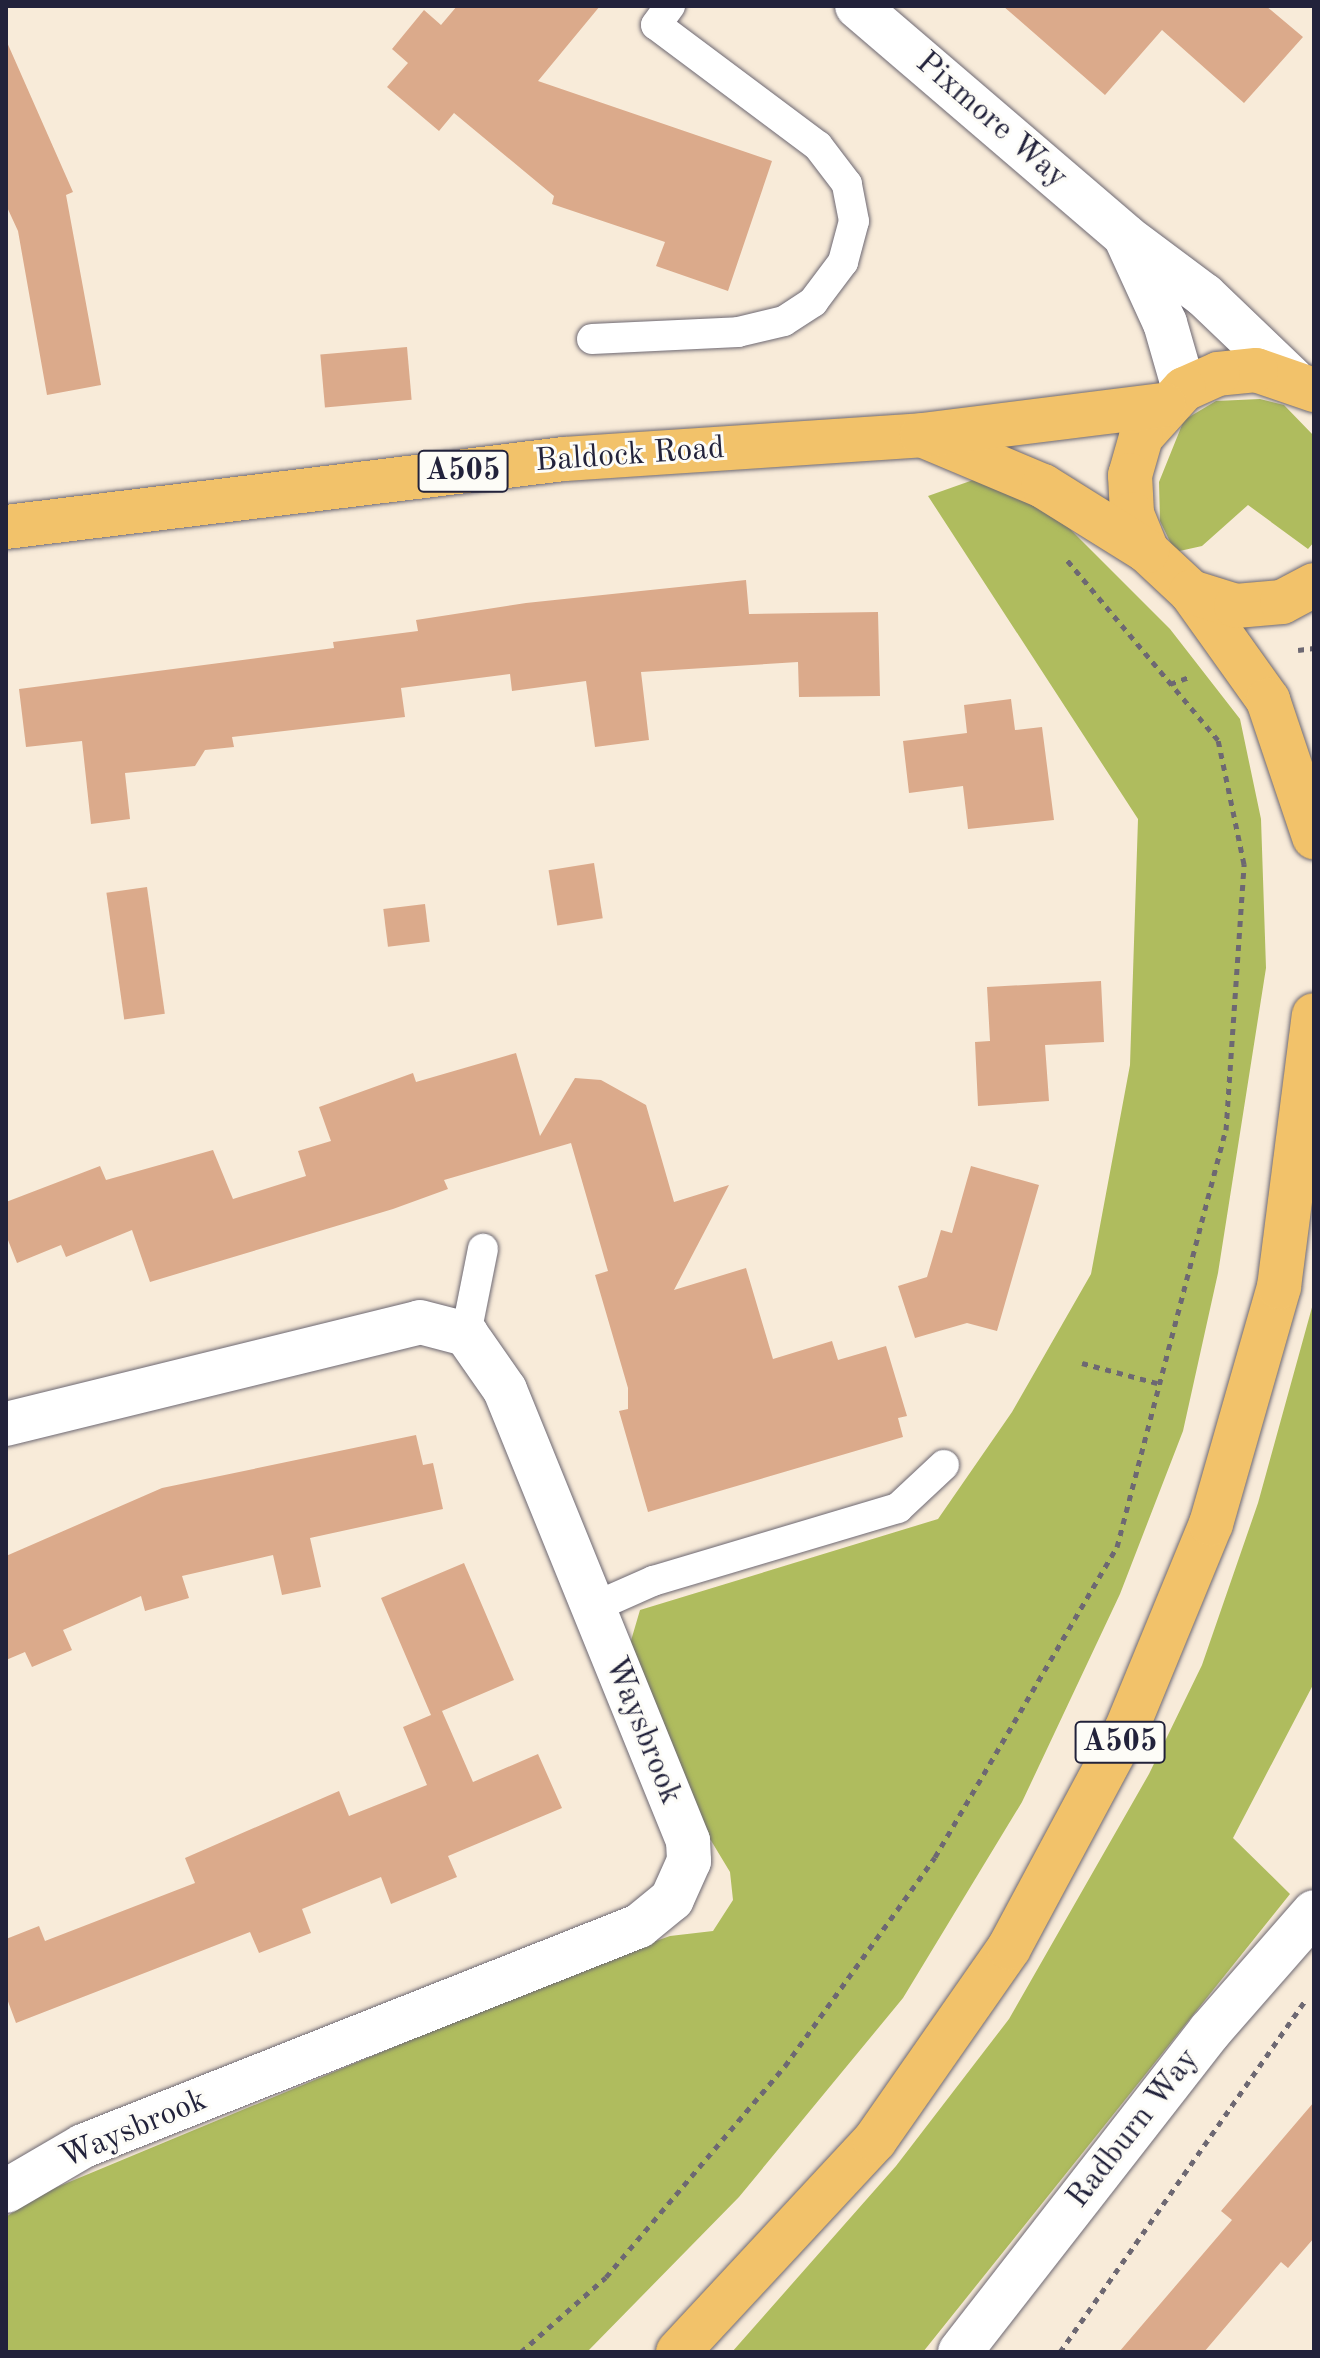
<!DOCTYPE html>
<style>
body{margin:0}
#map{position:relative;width:1320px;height:2358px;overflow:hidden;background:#f8ebd9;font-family:"Old Standard TT",serif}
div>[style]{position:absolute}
.green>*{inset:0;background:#afbc5e}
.building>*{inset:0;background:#dbaa8b;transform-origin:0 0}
.path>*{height:5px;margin-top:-2.5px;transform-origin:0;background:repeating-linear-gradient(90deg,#6d6872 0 6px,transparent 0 12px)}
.roads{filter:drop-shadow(0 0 2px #6d6872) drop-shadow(0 0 2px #6d6872)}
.service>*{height:30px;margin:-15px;padding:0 15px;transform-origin:15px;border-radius:15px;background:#fff}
.minor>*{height:44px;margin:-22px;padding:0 22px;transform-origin:22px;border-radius:22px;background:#fff}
.tertiary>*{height:44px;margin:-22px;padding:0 22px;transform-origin:22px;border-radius:22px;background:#fff}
.primary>*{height:44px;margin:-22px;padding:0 22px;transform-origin:22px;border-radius:22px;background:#f2c26a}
span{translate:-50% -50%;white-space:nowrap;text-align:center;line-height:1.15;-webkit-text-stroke:6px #fdfcf7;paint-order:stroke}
.shield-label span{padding:2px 6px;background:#fdfcf7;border:2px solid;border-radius:6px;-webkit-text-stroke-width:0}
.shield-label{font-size:30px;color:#22223b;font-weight:700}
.street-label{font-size:32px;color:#22223b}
.frame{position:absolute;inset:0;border:8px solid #22223b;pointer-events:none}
</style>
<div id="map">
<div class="green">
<i style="clip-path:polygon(1260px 399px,1284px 405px,1314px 436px,1314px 542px,1308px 549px,1248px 505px,1202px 546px,1175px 552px,1160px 521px,1159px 482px,1184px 420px,1216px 401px)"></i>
<i style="clip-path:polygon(990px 474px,1057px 516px,1170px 629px,1240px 719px,1261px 819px,1266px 968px,1218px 1273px,1183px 1431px,1120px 1594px,1022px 1802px,903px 1998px,739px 2197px,587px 2352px,6px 2352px,6px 2217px,38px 2195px,603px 1960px,670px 1936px,713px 1931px,733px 1900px,730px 1872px,698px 1819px,630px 1644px,640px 1610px,938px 1519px,1012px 1412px,1091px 1274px,1130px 1065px,1138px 819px,928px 496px)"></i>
<i style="clip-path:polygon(1314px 1300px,1314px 1683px,1233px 1838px,1290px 1894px,923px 2352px,732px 2352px,896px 2166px,1009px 2019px,1149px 1774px,1202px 1665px,1258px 1503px)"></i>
</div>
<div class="building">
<i style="clip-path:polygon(457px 6px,600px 6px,538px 81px,772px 161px,728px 291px,656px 266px,665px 242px,552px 204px,554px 196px,454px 113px,439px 131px,387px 87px,408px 63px,392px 49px,424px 10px,441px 25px)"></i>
<i style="clip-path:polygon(1003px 6px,1266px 6px,1303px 37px,1244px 103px,1162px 30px,1105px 95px)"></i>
<i style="clip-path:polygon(6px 40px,73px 192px,66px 195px,101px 385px,47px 395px,18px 231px,6px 205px)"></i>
<i style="left:407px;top:347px;width:53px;height:87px;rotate:85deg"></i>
<i style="clip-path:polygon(746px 580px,749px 614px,878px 612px,880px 696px,799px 697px,798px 662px,641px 672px,649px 740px,595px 747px,586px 681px,512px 691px,510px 674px,401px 688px,405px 717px,232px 737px,234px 747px,205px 750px,195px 766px,125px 773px,130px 819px,91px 824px,82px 741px,26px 747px,19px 689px,334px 648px,333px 642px,418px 631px,416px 620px,526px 603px)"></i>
<i style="clip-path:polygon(1011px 699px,1015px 730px,1042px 727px,1054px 820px,968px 829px,963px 786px,909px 793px,903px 741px,967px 733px,964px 705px)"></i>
<i style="left:594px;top:863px;width:56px;height:46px;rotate:81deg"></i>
<i style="left:147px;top:887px;width:128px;height:41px;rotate:82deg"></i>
<i style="left:425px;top:904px;width:38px;height:42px;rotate:83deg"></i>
<i style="clip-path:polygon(1101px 981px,1104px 1042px,1045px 1045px,1049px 1101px,978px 1106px,975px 1042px,990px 1041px,987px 987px)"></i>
<i style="clip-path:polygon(516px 1053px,540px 1136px,575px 1078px,601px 1080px,646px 1105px,674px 1202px,729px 1185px,674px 1290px,746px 1268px,773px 1359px,832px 1341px,838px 1360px,886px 1346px,907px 1416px,898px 1418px,903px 1437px,648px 1512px,619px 1411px,628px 1409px,628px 1388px,595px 1275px,608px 1271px,571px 1143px,444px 1180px,448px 1189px,393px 1209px,150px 1282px,132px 1230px,66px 1257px,61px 1245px,17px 1263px,6px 1235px,6px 1202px,100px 1166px,106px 1180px,213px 1150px,233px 1199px,306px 1176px,298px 1151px,331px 1141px,319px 1107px,413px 1073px,416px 1082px)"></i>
<i style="clip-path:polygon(971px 1166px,1039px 1185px,997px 1331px,967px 1323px,915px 1338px,898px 1286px,927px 1277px,941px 1230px,952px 1233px)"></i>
<i style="clip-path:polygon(416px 1435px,423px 1465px,433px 1463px,443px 1509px,310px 1538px,321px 1587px,282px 1595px,273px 1555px,182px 1576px,189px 1598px,145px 1611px,141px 1596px,63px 1630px,72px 1650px,32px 1667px,25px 1652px,6px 1660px,6px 1556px,162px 1488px)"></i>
<i style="clip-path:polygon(464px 1563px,514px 1680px,442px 1711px,473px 1782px,538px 1754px,562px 1808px,448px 1856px,457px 1877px,391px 1904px,381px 1877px,302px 1909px,311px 1933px,259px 1953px,250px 1932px,16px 2023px,6px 1996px,6px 1939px,39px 1926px,45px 1941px,195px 1883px,185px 1858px,339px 1791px,349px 1816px,427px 1785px,403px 1727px,431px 1715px,381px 1598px)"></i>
<i style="clip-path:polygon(1314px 2102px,1314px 2238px,1288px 2268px,1281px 2262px,1204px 2352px,1119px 2352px,1232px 2220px,1221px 2211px)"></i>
</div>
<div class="path">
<i style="left:1298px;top:650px;width:16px;rotate:-7deg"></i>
<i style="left:1170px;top:684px;width:23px;rotate:-20deg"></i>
<i style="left:1082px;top:1363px;width:78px;rotate:14.9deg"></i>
<i style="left:521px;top:2352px;width:113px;rotate:-41.4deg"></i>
<i style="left:606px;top:2277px;width:277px;rotate:-49.7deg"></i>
<i style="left:785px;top:2066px;width:257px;rotate:-54.3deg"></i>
<i style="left:935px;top:1857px;width:359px;rotate:-59.6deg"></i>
<i style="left:1117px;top:1547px;width:431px;rotate:-75.4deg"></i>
<i style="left:1226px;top:1130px;width:267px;rotate:-86.1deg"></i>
<i style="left:1244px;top:864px;width:127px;rotate:-101.8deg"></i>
<i style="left:1218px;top:740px;width:236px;rotate:-130deg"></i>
<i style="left:1060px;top:2352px;width:427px;rotate:-55.1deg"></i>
</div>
<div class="roads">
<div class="service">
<i style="left:592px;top:339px;width:146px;rotate:-2.7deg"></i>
<i style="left:738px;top:332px;width:47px;rotate:-13.4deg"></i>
<i style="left:784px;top:321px;width:35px;rotate:-33deg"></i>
<i style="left:813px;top:302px;width:50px;rotate:-53.1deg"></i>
<i style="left:843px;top:262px;width:42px;rotate:-75deg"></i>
<i style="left:854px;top:221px;width:38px;rotate:-101deg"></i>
<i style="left:847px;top:184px;width:48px;rotate:-127.3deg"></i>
<i style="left:818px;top:146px;width:202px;rotate:-143.2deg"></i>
<i style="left:656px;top:25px;width:24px;rotate:-54deg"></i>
<i style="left:466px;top:1334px;width:87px;rotate:-78.7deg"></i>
<i style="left:592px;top:1608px;width:67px;rotate:-23.9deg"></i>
<i style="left:653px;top:1581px;width:256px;rotate:-16.6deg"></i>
<i style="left:898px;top:1508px;width:63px;rotate:-43.1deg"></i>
</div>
<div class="minor">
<i style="left:6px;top:1424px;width:426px;rotate:-13.8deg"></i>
<i style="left:420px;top:1322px;width:48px;rotate:14.6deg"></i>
<i style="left:466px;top:1334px;width:68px;rotate:55.1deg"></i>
<i style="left:505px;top:1390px;width:487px;rotate:67.9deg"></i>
<i style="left:688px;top:1841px;width:20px;rotate:87deg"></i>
<i style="left:689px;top:1861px;width:42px;rotate:114.1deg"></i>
<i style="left:672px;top:1899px;width:43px;rotate:140.7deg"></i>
<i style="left:639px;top:1926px;width:598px;rotate:158.41deg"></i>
<i style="left:83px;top:2146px;width:89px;rotate:149.7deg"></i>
<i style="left:960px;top:2352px;width:407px;rotate:-52.1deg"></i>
<i style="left:1210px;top:2031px;width:158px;rotate:-48.8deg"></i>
</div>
<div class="tertiary">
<i style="left:857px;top:6px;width:353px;rotate:40.6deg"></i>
<i style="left:1125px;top:236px;width:99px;rotate:36.8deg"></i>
<i style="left:1204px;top:295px;width:122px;rotate:43.7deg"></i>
<i style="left:1126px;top:238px;width:94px;rotate:65.4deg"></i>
<i style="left:1165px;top:323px;width:69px;rotate:73.9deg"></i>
</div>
<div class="primary">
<i style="left:1314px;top:390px;width:61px;rotate:-161deg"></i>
<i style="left:1256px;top:370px;width:38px;rotate:174deg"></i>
<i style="left:1218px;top:374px;width:37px;rotate:156deg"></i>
<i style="left:1184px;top:389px;width:64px;rotate:131.9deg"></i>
<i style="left:1141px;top:437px;width:40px;rotate:106deg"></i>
<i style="left:1130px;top:475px;width:39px;rotate:87deg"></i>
<i style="left:1132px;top:514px;width:40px;rotate:68deg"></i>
<i style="left:1147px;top:551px;width:60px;rotate:43deg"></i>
<i style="left:1191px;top:592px;width:133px;rotate:54.5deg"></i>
<i style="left:1268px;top:700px;width:145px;rotate:71.4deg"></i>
<i style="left:924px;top:436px;width:129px;rotate:22.8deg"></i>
<i style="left:1043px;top:486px;width:123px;rotate:32deg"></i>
<i style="left:6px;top:527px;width:562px;rotate:-6.95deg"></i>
<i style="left:564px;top:459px;width:359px;rotate:-3.8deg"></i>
<i style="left:922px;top:435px;width:244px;rotate:-7.1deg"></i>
<i style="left:1191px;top:592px;width:47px;rotate:17.3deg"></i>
<i style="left:1236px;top:606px;width:46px;rotate:-5deg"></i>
<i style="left:1282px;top:602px;width:36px;rotate:-28deg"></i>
<i style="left:678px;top:2352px;width:289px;rotate:-47.1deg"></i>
<i style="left:875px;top:2140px;width:234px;rotate:-55.1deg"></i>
<i style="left:1009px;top:1948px;width:247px;rotate:-61.8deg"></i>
<i style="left:1126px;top:1730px;width:223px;rotate:-67.6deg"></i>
<i style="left:1211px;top:1524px;width:247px;rotate:-74deg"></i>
<i style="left:1279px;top:1287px;width:274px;rotate:-82.7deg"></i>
</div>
</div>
<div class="shield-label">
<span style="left:463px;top:471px">A505</span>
<span style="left:1120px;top:1742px">A505</span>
</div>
<div class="street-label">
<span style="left:991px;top:121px;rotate:41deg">Pixmore Way</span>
<span style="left:630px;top:456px;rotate:-4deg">Baldock Road</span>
<span style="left:642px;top:1731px;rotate:68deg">Waysbrook</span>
<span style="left:1134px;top:2129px;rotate:-52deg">Radburn Way</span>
<span style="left:134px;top:2130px;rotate:-23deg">Waysbrook</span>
</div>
<div class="frame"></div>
</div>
